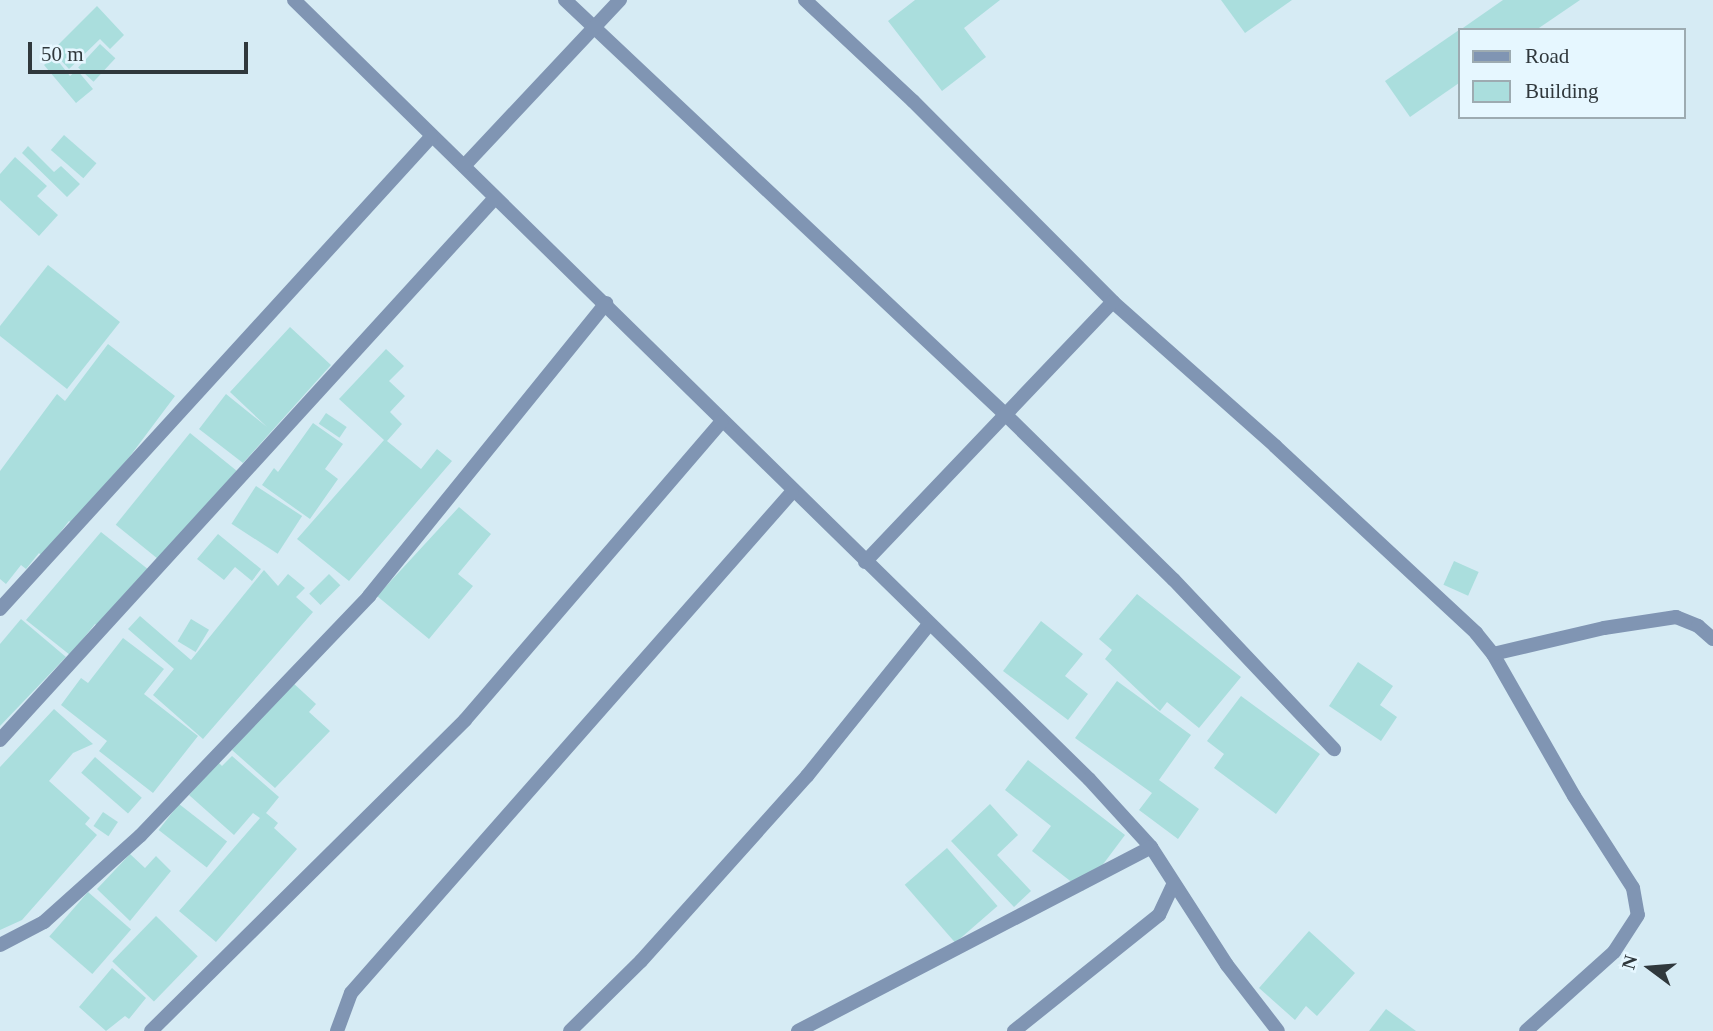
<!DOCTYPE html>
<style>
body{margin:0}
#map{position:relative;width:1713px;height:1031px;overflow:hidden;background:#d6ebf4;font-family:Georgia,serif}
div>[style]{position:absolute}
.building>*{inset:0;background:#aadedd;transform-origin:0 0}
.minor>*{height:14px;margin:-7px;padding:0 7px;transform-origin:7px;border-radius:7px;background:#8095b3}
span{translate:-50% -50%;white-space:nowrap;text-align:center;line-height:1.15;-webkit-text-stroke:7px #e6f7ff;paint-order:stroke}
.legend{position:absolute;left:1458px;top:28px;width:228px;height:91px;box-sizing:border-box;background:#e6f7ff;border:2px solid #9dabb1;margin:0;padding:9px 12px;list-style:none;font-size:21px;color:#30383c}
.legend li{display:flex;align-items:center;gap:14px;height:35px}
.legend b{width:35px;border:2px solid #9dabb1}
.north{position:absolute;left:1615px;top:933px;width:70px;height:70px;-webkit-text-stroke:5px #e6f7ff;paint-order:stroke;rotate:286deg;font-size:19px;font-weight:700;line-height:28px;text-align:center;color:#30383c}
.north::after{content:'';display:block;margin:auto;width:24px;height:32px;background:#30383c;clip-path:polygon(50% 0,100% 100%,50% 72%,0 100%)}
.scale{position:absolute;left:28px;top:42px;width:220px;height:32px;box-sizing:border-box;border:4px solid #30383c;border-top:0;padding-left:9px;font-size:21px;line-height:24px;white-space:nowrap;color:#30383c;-webkit-text-stroke:5px #e6f7ff;paint-order:stroke}
</style>
<div id="map">
<div class="building">
<i style="clip-path:polygon(915px 0,1000px 0,964px 28px,986px 57px,942px 91px,888px 21px)"></i>
<i style="clip-path:polygon(1221px 0,1292px 0,1245px 33px)"></i>
<i style="clip-path:polygon(1503px 0,1580px 0,1536px 30px,1460px 30px)"></i>
<i style="clip-path:polygon(97px 6px,124px 35px,110px 49px,100px 39px,69px 69px,52px 51px)"></i>
<i style="clip-path:polygon(1459px 30px,1459px 83px,1410px 117px,1385px 81px)"></i>
<i style="left:100px;top:44px;width:21px;height:32px;rotate:43deg"></i>
<i style="clip-path:polygon(54px 56px,70px 76px,77px 70px,93px 89px,76px 103px,44px 65px)"></i>
<i style="left:64px;top:135px;width:43px;height:20px;rotate:41deg"></i>
<i style="clip-path:polygon(28px 146px,54px 172px,61px 166px,80px 184px,67px 197px,22px 153px)"></i>
<i style="clip-path:polygon(15px 157px,47px 186px,37px 196px,58px 215px,39px 236px,0 200px,0 174px)"></i>
<i style="clip-path:polygon(48px 265px,120px 322px,67px 389px,0 336px,0 326px)"></i>
<i style="clip-path:polygon(290px 327px,331px 365px,243px 463px,199px 429px,226px 394px,267px 427px,230px 392px)"></i>
<i style="clip-path:polygon(108px 344px,175px 396px,77px 527px,69px 521px,42px 556px,39px 553px,26px 569px,21px 565px,6px 584px,0 579px,0 471px,57px 394px,65px 401px)"></i>
<i style="clip-path:polygon(386px 349px,404px 366px,389px 381px,405px 396px,390px 412px,402px 424px,387px 441px,421px 469px,437px 449px,452px 461px,349px 581px,297px 539px,384px 440px,339px 399px)"></i>
<i style="left:326px;top:413px;width:25px;height:13px;rotate:34deg"></i>
<i style="clip-path:polygon(313px 423px,343px 444px,325px 469px,338px 479px,310px 519px,262px 485px,274px 468px,278px 472px)"></i>
<i style="left:190px;top:433px;width:60px;height:118px;rotate:39deg"></i>
<i style="left:256px;top:486px;width:55px;height:45px;rotate:33deg"></i>
<i style="clip-path:polygon(459px 507px,491px 534px,458px 574px,473px 586px,429px 639px,377px 596px)"></i>
<i style="clip-path:polygon(101px 532px,149px 570px,102px 629px,95px 624px,70px 655px,26px 620px)"></i>
<i style="clip-path:polygon(218px 534px,261px 569px,252px 581px,235px 567px,224px 580px,197px 559px)"></i>
<i style="left:1454px;top:561px;width:27px;height:26px;rotate:24deg"></i>
<i style="clip-path:polygon(264px 570px,278px 586px,288px 574px,305px 588px,296px 597px,313px 612px,203px 739px,153px 695px,174px 669px,128px 629px,140px 616px,191px 660px)"></i>
<i style="left:329px;top:574px;width:16px;height:28px;rotate:45deg"></i>
<i style="clip-path:polygon(1137px 594px,1241px 677px,1199px 728px,1167px 702px,1160px 711px,1105px 659px,1112px 650px,1099px 639px)"></i>
<i style="clip-path:polygon(21px 619px,66px 657px,0 726px,0 644px)"></i>
<i style="left:191px;top:619px;width:21px;height:26px;rotate:31deg"></i>
<i style="clip-path:polygon(1041px 621px,1083px 654px,1065px 676px,1088px 694px,1068px 720px,1003px 671px)"></i>
<i style="clip-path:polygon(123px 638px,164px 669px,144px 694px,198px 736px,153px 793px,99px 751px,107px 741px,61px 705px,81px 678px,88px 683px)"></i>
<i style="clip-path:polygon(1358px 662px,1393px 686px,1380px 705px,1397px 717px,1381px 741px,1329px 706px)"></i>
<i style="clip-path:polygon(1117px 681px,1191px 735px,1159px 780px,1199px 809px,1178px 839px,1139px 810px,1152px 793px,1075px 738px)"></i>
<i style="clip-path:polygon(292px 682px,316px 704px,309px 712px,330px 731px,275px 788px,232px 750px)"></i>
<i style="clip-path:polygon(1241px 696px,1320px 754px,1276px 814px,1214px 768px,1224px 754px,1207px 741px)"></i>
<i style="clip-path:polygon(54px 709px,93px 744px,73px 753px,49px 781px,90px 818px,85px 824px,97px 835px,22px 920px,0 930px,0 767px)"></i>
<i style="clip-path:polygon(232px 756px,279px 797px,266px 813px,278px 823px,274px 828px,297px 849px,216px 942px,179px 911px,260px 818px,253px 813px,234px 835px,189px 795px,218px 762px,222px 766px)"></i>
<i style="left:95px;top:757px;width:62px;height:21px;rotate:41deg"></i>
<i style="clip-path:polygon(1028px 760px,1125px 835px,1083px 891px,1032px 851px,1051px 826px,1005px 790px)"></i>
<i style="left:179px;top:804px;width:61px;height:33px;rotate:38deg"></i>
<i style="clip-path:polygon(990px 804px,1018px 835px,997px 855px,1031px 891px,1014px 907px,951px 841px)"></i>
<i style="left:103px;top:812px;width:18px;height:17px;rotate:34deg"></i>
<i style="left:947px;top:848px;width:77px;height:56px;rotate:49deg"></i>
<i style="clip-path:polygon(130px 854px,145px 868px,156px 856px,171px 871px,130px 921px,97px 889px)"></i>
<i style="left:88px;top:892px;width:57px;height:59px;rotate:41deg"></i>
<i style="left:156px;top:916px;width:58px;height:63px;rotate:44deg"></i>
<i style="clip-path:polygon(1309px 931px,1355px 973px,1317px 1016px,1306px 1006px,1295px 1020px,1259px 988px)"></i>
<i style="clip-path:polygon(112px 968px,146px 998px,129px 1019px,125px 1016px,106px 1031px,79px 1007px)"></i>
<i style="clip-path:polygon(1386px 1009px,1416px 1031px,1369px 1031px)"></i>
</div>
<div class="minor">
<i style="left:294px;top:0;width:1113px;rotate:44.42deg"></i>
<i style="left:1089px;top:779px;width:92px;rotate:47.6deg"></i>
<i style="left:1151px;top:847px;width:140px;rotate:57.2deg"></i>
<i style="left:1227px;top:965px;width:83px;rotate:52.3deg"></i>
<i style="left:565px;top:0;width:606px;rotate:43.26deg"></i>
<i style="left:1006px;top:415px;width:235px;rotate:44.5deg"></i>
<i style="left:1174px;top:580px;width:233px;rotate:46.6deg"></i>
<i style="left:805px;top:0;width:148px;rotate:43.1deg"></i>
<i style="left:913px;top:101px;width:284px;rotate:45.1deg"></i>
<i style="left:1113px;top:302px;width:217px;rotate:41.6deg"></i>
<i style="left:1275px;top:446px;width:275px;rotate:42.9deg"></i>
<i style="left:1476px;top:633px;width:27px;rotate:51deg"></i>
<i style="left:1493px;top:654px;width:163px;rotate:60.3deg"></i>
<i style="left:1574px;top:796px;width:109px;rotate:57.3deg"></i>
<i style="left:1633px;top:888px;width:27px;rotate:80deg"></i>
<i style="left:1638px;top:915px;width:44px;rotate:123deg"></i>
<i style="left:1614px;top:952px;width:118px;rotate:138.1deg"></i>
<i style="left:464px;top:166px;width:228px;rotate:-46.8deg"></i>
<i style="left:865px;top:562px;width:359px;rotate:-46.4deg"></i>
<i style="left:0;top:609px;width:639px;rotate:-47.6deg"></i>
<i style="left:1493px;top:654px;width:114px;rotate:-13.2deg"></i>
<i style="left:1604px;top:628px;width:73px;rotate:-8.7deg"></i>
<i style="left:1676px;top:617px;width:24px;rotate:22deg"></i>
<i style="left:1698px;top:626px;width:20px;rotate:41deg"></i>
<i style="left:0;top:740px;width:734px;rotate:-47.6deg"></i>
<i style="left:0;top:945px;width:50px;rotate:-27.6deg"></i>
<i style="left:44px;top:922px;width:129px;rotate:-41.9deg"></i>
<i style="left:140px;top:836px;width:332px;rotate:-46.3deg"></i>
<i style="left:369px;top:596px;width:377px;rotate:-51deg"></i>
<i style="left:151px;top:1031px;width:442px;rotate:-44.7deg"></i>
<i style="left:465px;top:720px;width:393px;rotate:-49.3deg"></i>
<i style="left:337px;top:1031px;width:40px;rotate:-69.8deg"></i>
<i style="left:351px;top:993px;width:667px;rotate:-48.64deg"></i>
<i style="left:570px;top:1031px;width:100px;rotate:-44.6deg"></i>
<i style="left:641px;top:961px;width:249px;rotate:-48.1deg"></i>
<i style="left:807px;top:776px;width:195px;rotate:-51.2deg"></i>
<i style="left:798px;top:1031px;width:398px;rotate:-27.5deg"></i>
<i style="left:1014px;top:1031px;width:186px;rotate:-38.7deg"></i>
<i style="left:1159px;top:915px;width:33px;rotate:-65deg"></i>
</div>
<ul class="legend">
<li><b style="height:9px;background:#8095b3"></b>Road</li>
<li><b style="height:19px;background:#aadedd"></b>Building</li>
</ul>
<div class="north">N</div>
<div class="scale">50 m</div>
</div>
